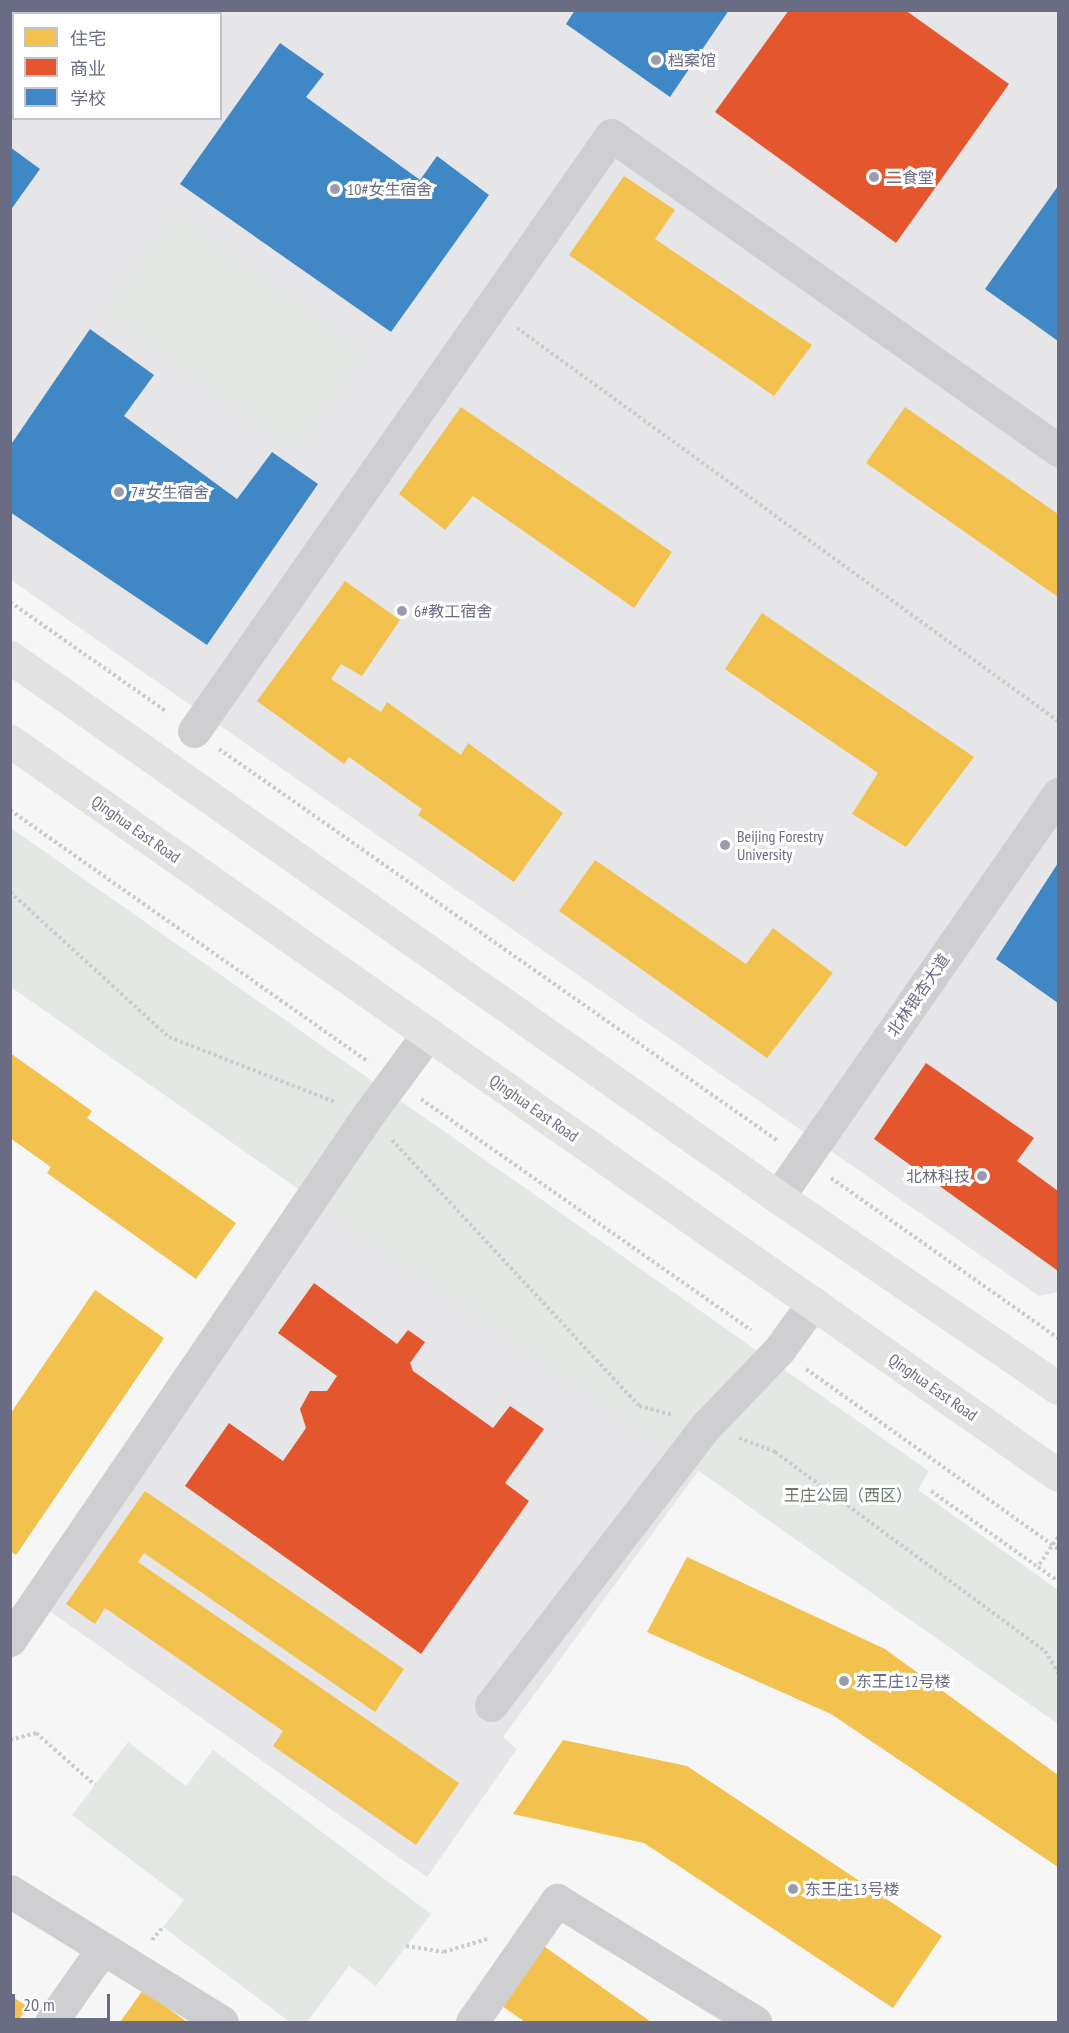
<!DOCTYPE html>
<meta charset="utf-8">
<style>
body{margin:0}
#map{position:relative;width:1069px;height:2033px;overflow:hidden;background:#f6f6f6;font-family:"PT Sans Narrow","Noto Sans SC",sans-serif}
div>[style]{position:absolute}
.built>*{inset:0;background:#e6e6e8}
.green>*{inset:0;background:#e4e8e4;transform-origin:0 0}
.homes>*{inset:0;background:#f2c14e}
.shops>*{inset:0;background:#e4572e}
.schools>*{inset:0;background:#3f88c5}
.path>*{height:4px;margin-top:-2px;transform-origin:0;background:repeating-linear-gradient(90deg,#cccccd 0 3px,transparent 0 6px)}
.minor>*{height:33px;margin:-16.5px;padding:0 16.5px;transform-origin:16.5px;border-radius:16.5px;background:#cfcfd1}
.major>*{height:33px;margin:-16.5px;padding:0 16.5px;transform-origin:16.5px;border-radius:16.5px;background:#e2e2e2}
.dots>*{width:16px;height:16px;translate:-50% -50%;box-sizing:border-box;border:3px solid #fff;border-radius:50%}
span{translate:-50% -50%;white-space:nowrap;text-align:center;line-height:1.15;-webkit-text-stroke:6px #fff;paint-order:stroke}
.poi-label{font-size:16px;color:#696c83}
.left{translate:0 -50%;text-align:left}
.right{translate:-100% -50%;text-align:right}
.street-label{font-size:16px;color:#696c83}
.park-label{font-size:16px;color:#687b6c}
.frame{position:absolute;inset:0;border:12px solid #696c83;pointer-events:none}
.legend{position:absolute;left:12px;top:12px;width:210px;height:108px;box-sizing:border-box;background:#fff;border:2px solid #c3c4cd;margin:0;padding:8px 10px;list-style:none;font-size:18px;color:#696c83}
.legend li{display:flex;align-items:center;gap:12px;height:30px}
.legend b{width:30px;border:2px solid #c3c4cd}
.scale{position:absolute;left:12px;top:1994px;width:98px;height:27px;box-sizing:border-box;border:3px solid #696c83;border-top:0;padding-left:8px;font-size:18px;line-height:21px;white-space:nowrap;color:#696c83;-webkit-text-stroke:4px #fff;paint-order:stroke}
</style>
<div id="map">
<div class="built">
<i style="clip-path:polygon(51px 11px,1058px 11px,1058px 1292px,1039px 1296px,11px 580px,11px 70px,13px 65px,14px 118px,220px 118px,220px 14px,49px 13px)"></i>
<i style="clip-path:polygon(319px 1204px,699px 1470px,503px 1737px,517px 1749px,427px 1877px,48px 1610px)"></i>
</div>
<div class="green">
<i style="left:175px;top:214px;width:236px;height:121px;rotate:36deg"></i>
<i style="clip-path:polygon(11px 828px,929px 1471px,918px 1490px,1058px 1590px,1058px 1724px,11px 987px)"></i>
<i style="clip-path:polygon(128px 1742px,186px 1786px,213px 1750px,431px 1914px,376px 1986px,349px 1966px,307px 2022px,290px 2022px,163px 1927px,184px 1900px,72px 1815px)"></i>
</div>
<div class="homes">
<i style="clip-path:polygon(624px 176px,675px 210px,655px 239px,812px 345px,774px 396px,569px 255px)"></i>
<i style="clip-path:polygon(461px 407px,672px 552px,634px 608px,473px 496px,445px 530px,399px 494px)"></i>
<i style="clip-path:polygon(905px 407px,1058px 514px,1058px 597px,866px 463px)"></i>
<i style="clip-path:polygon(345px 581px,400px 620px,362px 676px,341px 664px,331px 679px,381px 712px,387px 702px,461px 755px,468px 743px,563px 813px,514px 882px,418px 815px,422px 809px,349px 757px,344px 764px,257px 701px)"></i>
<i style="clip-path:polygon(762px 613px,974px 757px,906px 847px,852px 814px,878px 773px,725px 669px)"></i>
<i style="clip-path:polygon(595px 860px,746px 964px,773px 928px,833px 973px,767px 1058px,559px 911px)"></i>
<i style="clip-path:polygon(10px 1053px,92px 1111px,87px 1118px,236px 1223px,196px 1279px,47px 1173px,51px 1167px,10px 1138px)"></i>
<i style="clip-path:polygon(95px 1290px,164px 1338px,16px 1555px,10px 1551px,10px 1414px)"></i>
<i style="clip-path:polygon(145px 1491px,404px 1669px,375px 1712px,144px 1553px,138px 1562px,459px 1783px,416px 1845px,273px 1746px,283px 1731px,105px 1608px,95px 1624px,66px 1604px)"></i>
<i style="clip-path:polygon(687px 1557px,885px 1649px,1058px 1775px,1058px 1867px,831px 1714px,647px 1632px)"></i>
<i style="clip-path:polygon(563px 1740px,687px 1766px,942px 1936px,893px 2008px,644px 1843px,513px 1814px)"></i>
<i style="clip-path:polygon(538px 1942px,651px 2022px,525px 2022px,495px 2001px)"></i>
<i style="clip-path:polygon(143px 1990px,187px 2022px,120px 2022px)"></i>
<i style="clip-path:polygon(10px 1995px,28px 2007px,17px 2022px,10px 2022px)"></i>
</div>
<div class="shops">
<i style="clip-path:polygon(789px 10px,905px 10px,1009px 84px,896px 243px,715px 112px)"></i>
<i style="clip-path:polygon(926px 1063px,1034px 1138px,1017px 1161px,1058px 1191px,1058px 1271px,874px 1139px)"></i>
<i style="clip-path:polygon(314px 1283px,397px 1344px,408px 1330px,425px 1342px,410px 1363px,413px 1371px,493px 1428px,510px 1406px,544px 1429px,505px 1483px,529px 1501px,421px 1654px,185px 1486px,229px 1423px,283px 1461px,306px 1428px,300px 1409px,310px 1391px,327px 1391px,337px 1376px,278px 1333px)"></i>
</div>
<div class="schools">
<i style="clip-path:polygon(575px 10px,729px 10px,670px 97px,566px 24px)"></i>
<i style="clip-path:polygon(280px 43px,324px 74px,306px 97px,420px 180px,437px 156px,489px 195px,391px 332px,180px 184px)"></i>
<i style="clip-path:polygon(10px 147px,40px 169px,10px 211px)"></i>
<i style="clip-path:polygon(1058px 186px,1058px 341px,985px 289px)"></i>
<i style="clip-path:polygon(90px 329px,154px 375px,124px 416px,237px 499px,272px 452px,318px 484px,207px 645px,10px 512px,10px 446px)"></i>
<i style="clip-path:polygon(1058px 863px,1058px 1003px,996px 959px)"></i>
</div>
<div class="path">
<i style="left:517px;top:328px;width:669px;rotate:36deg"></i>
<i style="left:10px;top:602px;width:192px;rotate:35deg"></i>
<i style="left:219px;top:749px;width:683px;rotate:35.04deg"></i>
<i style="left:10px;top:810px;width:438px;rotate:35.1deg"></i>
<i style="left:10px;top:892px;width:215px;rotate:42.4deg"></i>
<i style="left:169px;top:1037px;width:180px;rotate:21.4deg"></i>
<i style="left:421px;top:1099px;width:403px;rotate:35deg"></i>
<i style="left:392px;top:1140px;width:363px;rotate:47.1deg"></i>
<i style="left:639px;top:1406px;width:34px;rotate:15deg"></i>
<i style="left:831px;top:1178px;width:278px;rotate:35.2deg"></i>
<i style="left:806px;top:1369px;width:310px;rotate:35.5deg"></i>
<i style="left:739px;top:1438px;width:39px;rotate:21deg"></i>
<i style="left:775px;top:1452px;width:335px;rotate:36.4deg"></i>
<i style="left:1045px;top:1651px;width:26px;rotate:59deg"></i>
<i style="left:931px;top:1491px;width:131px;rotate:35.4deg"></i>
<i style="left:1058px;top:1537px;width:36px;rotate:124deg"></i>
<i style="left:1038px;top:1567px;width:24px;rotate:35deg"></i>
<i style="left:10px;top:1740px;width:27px;rotate:-15deg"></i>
<i style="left:36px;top:1733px;width:79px;rotate:41.4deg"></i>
<i style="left:152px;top:1940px;width:17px;rotate:-50deg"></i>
<i style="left:406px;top:1946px;width:38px;rotate:9deg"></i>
<i style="left:444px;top:1952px;width:45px;rotate:-16.8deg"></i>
</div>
<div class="minor">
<i style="left:194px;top:731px;width:727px;rotate:-55.02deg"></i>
<i style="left:611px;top:135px;width:547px;rotate:35.17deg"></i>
<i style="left:778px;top:1197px;width:491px;rotate:-55.2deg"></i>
<i style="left:10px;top:1640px;width:635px;rotate:-55.71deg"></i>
<i style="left:368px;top:1115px;width:101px;rotate:-53.5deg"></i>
<i style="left:491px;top:1705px;width:354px;rotate:-52.4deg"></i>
<i style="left:707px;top:1425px;width:104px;rotate:-46.2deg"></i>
<i style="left:779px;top:1350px;width:58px;rotate:-54.1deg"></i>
<i style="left:10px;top:1891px;width:249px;rotate:31.7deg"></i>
<i style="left:51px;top:2022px;width:90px;rotate:-54.9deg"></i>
<i style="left:472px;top:2022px;width:149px;rotate:-55.1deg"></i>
<i style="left:557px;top:1900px;width:233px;rotate:31.6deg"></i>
</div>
<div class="major">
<i style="left:10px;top:657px;width:939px;rotate:35.11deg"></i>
<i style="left:778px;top:1197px;width:339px;rotate:34.3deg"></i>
<i style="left:10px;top:741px;width:1279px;rotate:35.01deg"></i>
</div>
<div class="dots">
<i style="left:656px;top:60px;background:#9a9cab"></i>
<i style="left:874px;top:177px;background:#9a9cab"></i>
<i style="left:335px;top:189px;background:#9a9cab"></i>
<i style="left:119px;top:492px;background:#9a9cab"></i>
<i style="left:402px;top:611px;background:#9a9cab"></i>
<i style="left:725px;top:845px;background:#9a9cab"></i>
<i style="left:982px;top:1176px;background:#9a9cab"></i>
<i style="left:844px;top:1681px;background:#9a9cab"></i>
<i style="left:793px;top:1889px;background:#9a9cab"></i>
</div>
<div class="poi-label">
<span class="left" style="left:668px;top:60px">档案馆</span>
<span class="left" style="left:886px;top:177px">二食堂</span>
<span class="left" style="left:347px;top:189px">10#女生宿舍</span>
<span class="left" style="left:131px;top:492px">7#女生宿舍</span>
<span class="left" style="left:414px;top:611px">6#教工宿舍</span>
<span class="left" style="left:737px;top:845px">Beijing Forestry<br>University</span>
<span class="right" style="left:970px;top:1176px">北林科技</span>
<span class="left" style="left:856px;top:1681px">东王庄12号楼</span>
<span class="left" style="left:805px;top:1889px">东王庄13号楼</span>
</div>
<div class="street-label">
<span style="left:136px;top:829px;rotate:35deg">Qinghua East Road</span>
<span style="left:918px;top:995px;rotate:-55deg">北林银杏大道</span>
<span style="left:534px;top:1108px;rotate:35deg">Qinghua East Road</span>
<span style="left:933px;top:1387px;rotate:35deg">Qinghua East Road</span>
</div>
<div class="park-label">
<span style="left:848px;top:1495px">王庄公园（西区）</span>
</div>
<div class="frame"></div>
<ul class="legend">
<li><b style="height:16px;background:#f2c14e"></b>住宅</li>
<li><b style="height:16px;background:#e4572e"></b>商业</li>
<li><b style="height:16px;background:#3f88c5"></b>学校</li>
</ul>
<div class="scale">20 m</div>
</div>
